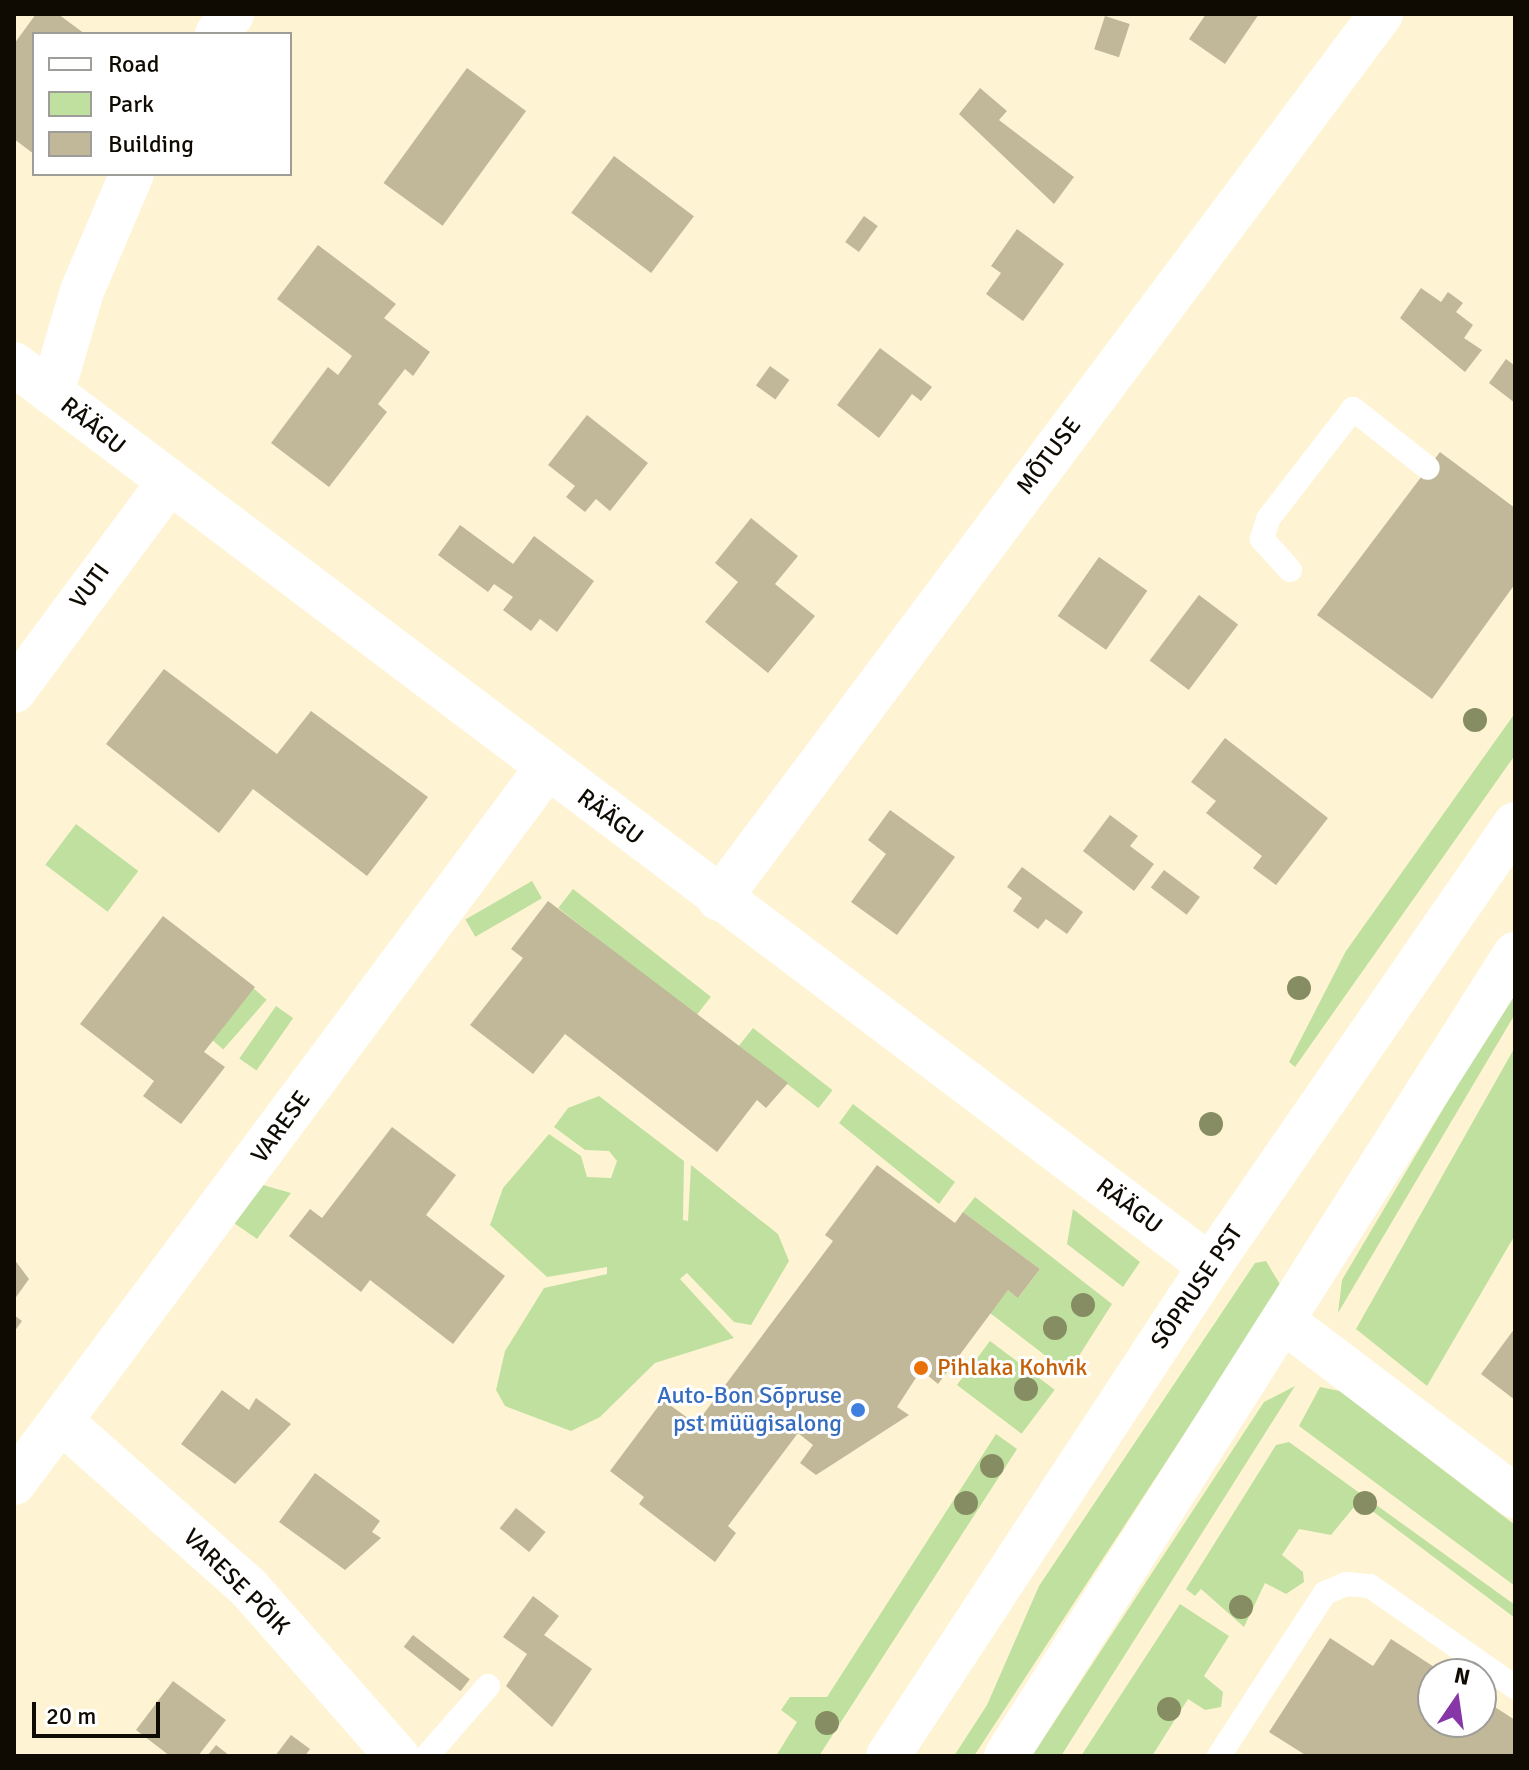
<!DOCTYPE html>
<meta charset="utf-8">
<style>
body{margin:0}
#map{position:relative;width:1529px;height:1770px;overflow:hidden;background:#fef4d4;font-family:Signika,sans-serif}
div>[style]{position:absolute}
.green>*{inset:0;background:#c0e09f;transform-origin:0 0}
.building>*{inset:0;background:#c1b799;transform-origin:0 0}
.service>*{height:24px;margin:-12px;padding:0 12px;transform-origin:12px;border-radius:12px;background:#fff}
.minor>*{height:44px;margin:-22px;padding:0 22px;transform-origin:22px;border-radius:22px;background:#fff}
.secondary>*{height:44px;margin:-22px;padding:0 22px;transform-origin:22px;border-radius:22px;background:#fff}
.trees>*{width:24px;height:24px;margin:-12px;border-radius:50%;background:#868d63}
.dots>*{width:22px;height:22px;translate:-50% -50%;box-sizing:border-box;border:4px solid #fff;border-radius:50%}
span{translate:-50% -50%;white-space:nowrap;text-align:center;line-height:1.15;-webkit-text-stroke:6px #fff;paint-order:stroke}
.street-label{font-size:24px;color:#0f0b03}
.food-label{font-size:24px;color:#c56008}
.left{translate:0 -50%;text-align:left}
.shop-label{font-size:24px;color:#366cbe}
.right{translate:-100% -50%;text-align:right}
.frame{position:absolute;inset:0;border:16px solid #0f0b03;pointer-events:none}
.legend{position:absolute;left:32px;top:32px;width:260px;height:144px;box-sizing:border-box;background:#fff;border:2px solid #9f9d9a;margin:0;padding:10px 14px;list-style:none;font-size:24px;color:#0f0b03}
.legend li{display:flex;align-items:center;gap:16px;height:40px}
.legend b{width:40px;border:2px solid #9f9d9a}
.north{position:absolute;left:1417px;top:1658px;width:80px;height:80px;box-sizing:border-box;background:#fff;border:2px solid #9f9d9a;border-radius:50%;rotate:13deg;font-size:22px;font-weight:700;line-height:32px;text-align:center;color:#0f0b03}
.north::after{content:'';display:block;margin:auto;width:28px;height:36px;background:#8636a6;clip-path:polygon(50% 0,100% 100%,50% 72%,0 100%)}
.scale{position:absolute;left:32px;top:1702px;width:128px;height:36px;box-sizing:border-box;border:4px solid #0f0b03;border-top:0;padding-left:10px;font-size:24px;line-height:28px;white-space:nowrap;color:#0f0b03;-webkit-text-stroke:6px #fff;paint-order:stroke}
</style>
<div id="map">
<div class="green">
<i style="clip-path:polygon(1515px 713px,1515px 755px,1295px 1067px,1289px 1062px,1346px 951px)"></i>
<i style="left:76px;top:824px;width:78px;height:51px;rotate:37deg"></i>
<i style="left:532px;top:881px;width:20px;height:77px;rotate:60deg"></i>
<i style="left:573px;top:889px;width:175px;height:24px;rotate:38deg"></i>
<i style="clip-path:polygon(1515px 987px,1515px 1014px,1338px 1313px,1342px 1280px)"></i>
<i style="left:253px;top:988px;width:18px;height:66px;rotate:41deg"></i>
<i style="left:276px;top:1006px;width:21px;height:64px;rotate:35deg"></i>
<i style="left:753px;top:1028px;width:101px;height:23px;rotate:38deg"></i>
<i style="clip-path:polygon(1515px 1047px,1515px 1235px,1427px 1386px,1356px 1329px)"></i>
<i style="clip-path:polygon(599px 1096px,684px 1161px,683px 1220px,688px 1221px,691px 1165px,778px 1234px,789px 1261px,751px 1325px,734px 1322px,687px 1273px,680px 1279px,734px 1338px,655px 1363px,600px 1417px,571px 1431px,505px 1406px,496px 1390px,505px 1351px,544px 1288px,607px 1274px,607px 1267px,547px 1277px,490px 1225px,503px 1188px,549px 1134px,581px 1156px,587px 1177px,611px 1178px,617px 1161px,609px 1151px,585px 1150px,554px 1127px,568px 1108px)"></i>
<i style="clip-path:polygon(853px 1104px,955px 1182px,939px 1204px,839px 1123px)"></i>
<i style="clip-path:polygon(263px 1185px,291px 1193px,257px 1239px,231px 1221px)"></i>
<i style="clip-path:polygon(975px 1197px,1112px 1304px,1068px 1373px,990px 1313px,1008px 1290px,1019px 1297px,1040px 1269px,963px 1212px)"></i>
<i style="clip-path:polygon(1073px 1209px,1140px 1262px,1123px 1287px,1067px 1244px)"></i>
<i style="clip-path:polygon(1266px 1261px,1281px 1286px,974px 1756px,954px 1756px,987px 1705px,1039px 1586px,1255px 1263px)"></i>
<i style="left:990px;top:1341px;width:81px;height:55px;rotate:37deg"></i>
<i style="clip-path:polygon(1295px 1386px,1061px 1756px,1032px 1756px,1264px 1402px)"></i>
<i style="clip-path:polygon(1320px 1387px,1340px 1391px,1515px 1525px,1515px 1586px,1299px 1426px)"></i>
<i style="clip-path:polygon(996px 1434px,1017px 1449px,819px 1756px,776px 1756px,797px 1722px,781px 1710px,790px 1697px,827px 1697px)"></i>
<i style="clip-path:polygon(1289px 1442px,1515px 1605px,1515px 1618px,1359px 1501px,1331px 1535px,1299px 1529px,1282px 1555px,1303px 1572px,1304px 1582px,1286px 1594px,1265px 1583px,1244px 1627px,1201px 1589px,1195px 1596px,1186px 1589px,1276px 1445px)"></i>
<i style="clip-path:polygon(1180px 1604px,1229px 1636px,1204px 1676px,1223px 1692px,1221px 1707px,1205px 1710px,1188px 1699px,1152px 1756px,1081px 1756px)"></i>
</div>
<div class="building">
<i style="clip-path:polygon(36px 14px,58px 14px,85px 34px,34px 34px,34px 154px,14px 139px,14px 44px)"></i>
<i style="clip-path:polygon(1206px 14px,1259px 14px,1225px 64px,1189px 39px)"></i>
<i style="left:1105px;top:16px;width:26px;height:35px;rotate:18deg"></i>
<i style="left:467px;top:68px;width:73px;height:142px;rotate:36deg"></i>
<i style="clip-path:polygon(980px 88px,1007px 111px,999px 120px,1074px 177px,1054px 204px,959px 114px)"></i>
<i style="left:614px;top:156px;width:100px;height:71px;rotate:37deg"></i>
<i style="left:864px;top:216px;width:17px;height:32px;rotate:36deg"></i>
<i style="clip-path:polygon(1017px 229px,1064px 264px,1023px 321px,986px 294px,1001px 273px,991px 266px)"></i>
<i style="clip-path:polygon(318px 245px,396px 304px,384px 318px,430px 352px,413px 376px,405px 369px,378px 404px,387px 412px,329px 487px,271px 443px,328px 367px,338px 375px,352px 356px,277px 299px)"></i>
<i style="clip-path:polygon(1421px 288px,1441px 302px,1448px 292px,1463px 303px,1456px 312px,1473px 325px,1464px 338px,1482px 350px,1465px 372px,1400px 318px)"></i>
<i style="clip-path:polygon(880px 348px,932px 387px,921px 401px,912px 394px,879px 438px,837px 405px)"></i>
<i style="clip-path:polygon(1506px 359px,1515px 366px,1515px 403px,1489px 383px)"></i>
<i style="left:770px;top:366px;width:24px;height:24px;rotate:36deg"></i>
<i style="clip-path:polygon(587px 415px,648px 463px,610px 511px,596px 499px,585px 512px,566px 497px,575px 486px,548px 465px)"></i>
<i style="clip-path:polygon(1440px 452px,1515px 508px,1515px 584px,1432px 699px,1317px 615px)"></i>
<i style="clip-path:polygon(751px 518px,798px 556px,775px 584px,815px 616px,768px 673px,705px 622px,738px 582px,715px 563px)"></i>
<i style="clip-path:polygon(460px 525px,513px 564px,534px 536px,594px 581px,557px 632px,540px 619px,531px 631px,503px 610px,513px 597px,494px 584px,488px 592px,438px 555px)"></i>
<i style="left:1099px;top:557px;width:59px;height:72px;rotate:35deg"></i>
<i style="left:1199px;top:595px;width:49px;height:82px;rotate:37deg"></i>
<i style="clip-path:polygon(164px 669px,277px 754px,311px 711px,428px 797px,367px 876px,253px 789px,219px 833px,106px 744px)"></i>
<i style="clip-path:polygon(1225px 738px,1328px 818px,1276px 885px,1253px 868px,1262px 856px,1206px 813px,1216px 801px,1191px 782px)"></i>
<i style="clip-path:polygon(890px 810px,955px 857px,897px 935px,851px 902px,886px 854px,868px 840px)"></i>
<i style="clip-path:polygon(1110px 815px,1138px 836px,1130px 846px,1154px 864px,1134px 891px,1083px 851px)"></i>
<i style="clip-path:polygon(1022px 867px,1083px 912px,1067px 934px,1046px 919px,1038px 929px,1013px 911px,1022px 898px,1007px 887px)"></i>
<i style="left:1164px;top:870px;width:45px;height:22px;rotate:37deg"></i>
<i style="clip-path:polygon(548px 901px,788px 1083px,766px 1108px,757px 1100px,717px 1152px,565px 1034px,533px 1074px,470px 1025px,523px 958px,511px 949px)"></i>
<i style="clip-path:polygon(163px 916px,255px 987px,204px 1052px,225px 1067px,181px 1124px,143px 1096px,154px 1081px,80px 1024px)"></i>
<i style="clip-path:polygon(392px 1127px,456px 1175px,426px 1215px,505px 1276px,453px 1344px,370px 1280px,361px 1292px,289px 1236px,310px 1209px,322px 1218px)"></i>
<i style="clip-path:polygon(877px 1165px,955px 1223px,963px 1212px,1040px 1269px,1018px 1298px,1008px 1290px,938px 1384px,921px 1370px,897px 1407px,909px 1415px,816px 1475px,800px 1463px,813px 1445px,798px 1433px,728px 1526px,736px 1533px,715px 1562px,639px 1504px,644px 1497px,610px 1471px,663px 1400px,696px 1424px,833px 1241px,825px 1235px)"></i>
<i style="clip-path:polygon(14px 1259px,29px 1279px,14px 1300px)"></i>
<i style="clip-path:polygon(14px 1315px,22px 1321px,14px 1332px)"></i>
<i style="clip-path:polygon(1515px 1328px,1515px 1400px,1481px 1374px)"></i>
<i style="clip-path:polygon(222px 1390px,249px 1410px,256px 1398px,291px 1424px,235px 1484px,181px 1444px)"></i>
<i style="clip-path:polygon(315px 1473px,380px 1521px,372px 1532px,381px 1538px,345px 1570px,279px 1522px)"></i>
<i style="left:516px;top:1508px;width:38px;height:26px;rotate:39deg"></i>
<i style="clip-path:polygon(533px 1596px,559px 1616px,544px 1635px,592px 1669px,552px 1727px,506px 1686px,527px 1654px,503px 1637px)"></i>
<i style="left:413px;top:1635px;width:72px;height:15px;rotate:38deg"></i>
<i style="clip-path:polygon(1330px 1638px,1373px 1666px,1391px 1639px,1445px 1674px,1433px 1674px,1433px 1722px,1481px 1722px,1481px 1698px,1515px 1720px,1515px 1756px,1307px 1756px,1269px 1732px)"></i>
<i style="clip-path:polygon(173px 1681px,226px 1720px,198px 1756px,170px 1756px,136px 1730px)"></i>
<i style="clip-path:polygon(291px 1735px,310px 1749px,305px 1756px,275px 1756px)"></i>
<i style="clip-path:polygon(216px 1745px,230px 1756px,207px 1756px)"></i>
</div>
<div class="service">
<i style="left:1290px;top:570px;width:42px;rotate:-132.1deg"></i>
<i style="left:1262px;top:539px;width:21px;rotate:-73deg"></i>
<i style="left:1268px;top:519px;width:139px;rotate:-52.3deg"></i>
<i style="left:1353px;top:409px;width:95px;rotate:38.2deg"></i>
<i style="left:427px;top:1756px;width:93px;rotate:-48.9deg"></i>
<i style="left:1219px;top:1756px;width:194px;rotate:-57deg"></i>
<i style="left:1325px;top:1593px;width:23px;rotate:-23deg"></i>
<i style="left:1346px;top:1584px;width:24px;rotate:5deg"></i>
<i style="left:1370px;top:1586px;width:177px;rotate:34.9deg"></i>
</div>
<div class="minor">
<i style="left:217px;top:34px;width:25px;rotate:-53deg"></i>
<i style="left:14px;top:364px;width:1498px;rotate:37.02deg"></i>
<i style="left:52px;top:393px;width:106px;rotate:-73.6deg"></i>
<i style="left:82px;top:291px;width:127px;rotate:-66.9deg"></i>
<i style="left:14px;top:691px;width:258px;rotate:-53.4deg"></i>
<i style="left:719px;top:899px;width:1105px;rotate:-53.2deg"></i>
<i style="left:1286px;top:1323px;width:287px;rotate:37.1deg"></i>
<i style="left:62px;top:1422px;width:249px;rotate:41.6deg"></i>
<i style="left:248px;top:1587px;width:225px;rotate:48.6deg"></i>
<i style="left:14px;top:1483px;width:890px;rotate:-53.31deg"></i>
</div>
<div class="secondary">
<i style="left:888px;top:1756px;width:586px;rotate:-56.69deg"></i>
<i style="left:1210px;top:1266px;width:537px;rotate:-55.39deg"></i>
<i style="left:1006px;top:1756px;width:950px;rotate:-57.6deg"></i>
</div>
<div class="trees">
<i style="left:1475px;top:720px"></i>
<i style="left:1299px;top:988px"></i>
<i style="left:1211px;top:1124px"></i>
<i style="left:1083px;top:1305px"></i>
<i style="left:1055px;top:1328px"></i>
<i style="left:1026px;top:1389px"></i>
<i style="left:992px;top:1466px"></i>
<i style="left:966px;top:1503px"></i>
<i style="left:1365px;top:1503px"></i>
<i style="left:1241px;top:1607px"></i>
<i style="left:1169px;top:1709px"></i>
<i style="left:827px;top:1723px"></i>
</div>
<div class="dots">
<i style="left:921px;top:1368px;background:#e8710a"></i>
<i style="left:858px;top:1410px;background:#3f7fe0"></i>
</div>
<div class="street-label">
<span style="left:93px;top:426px;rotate:39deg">RÄÄGU</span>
<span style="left:1049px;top:456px;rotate:-53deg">MÕTUSE</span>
<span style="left:90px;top:586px;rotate:-54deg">VUTI</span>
<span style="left:610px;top:817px;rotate:37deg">RÄÄGU</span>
<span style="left:281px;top:1127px;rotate:-54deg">VARESE</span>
<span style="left:1129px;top:1206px;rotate:37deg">RÄÄGU</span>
<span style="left:1197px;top:1287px;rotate:-56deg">SÕPRUSE PST</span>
<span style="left:236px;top:1582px;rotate:45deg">VARESE PÕIK</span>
</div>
<div class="food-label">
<span class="left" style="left:937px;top:1368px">Pihlaka Kohvik</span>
</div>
<div class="shop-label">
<span class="right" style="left:842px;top:1410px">Auto-Bon Sõpruse<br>pst müügisalong</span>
</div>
<div class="frame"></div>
<ul class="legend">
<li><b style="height:10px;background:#fff"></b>Road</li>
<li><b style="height:22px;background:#c0e09f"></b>Park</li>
<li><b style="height:22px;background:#c1b799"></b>Building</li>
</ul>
<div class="north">N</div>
<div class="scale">20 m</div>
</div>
